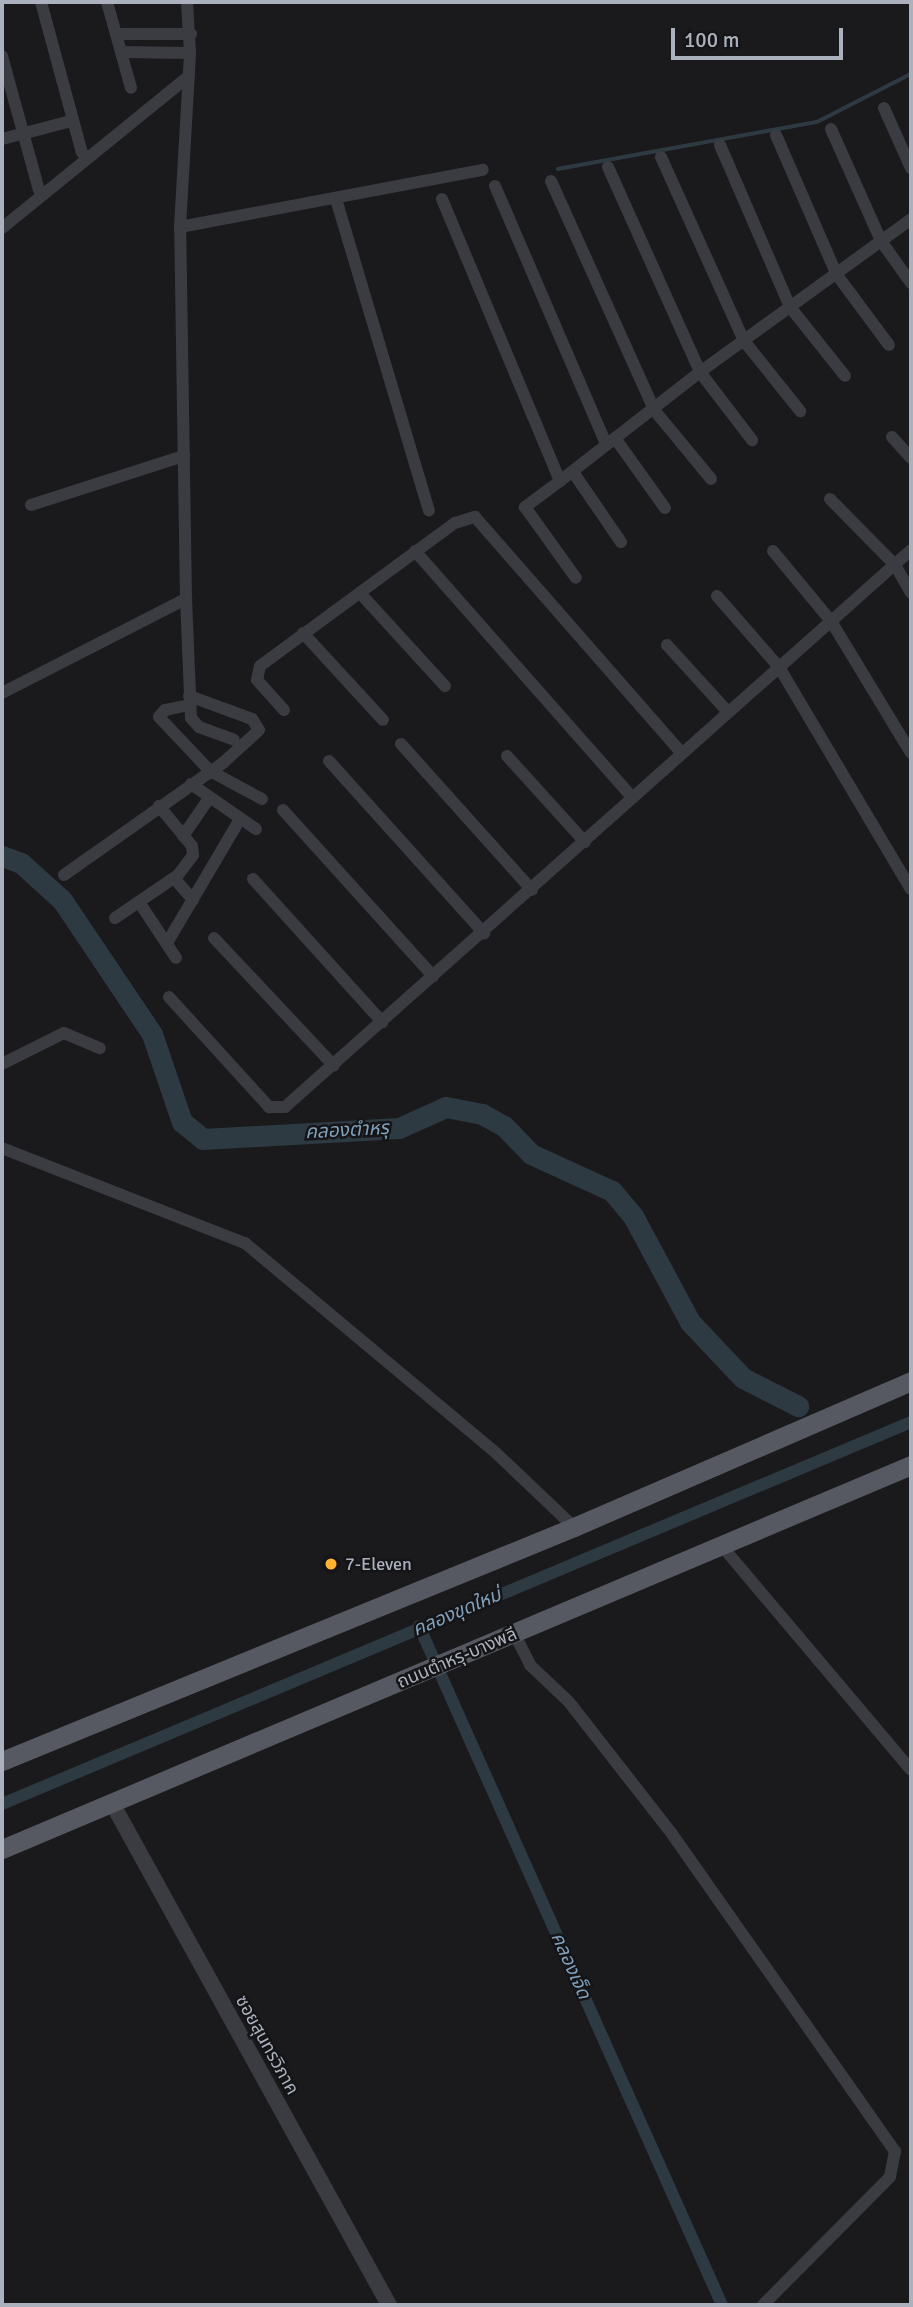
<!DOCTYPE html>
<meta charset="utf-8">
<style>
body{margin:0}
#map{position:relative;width:913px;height:2307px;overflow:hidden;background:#1a1a1d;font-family:Signika,"Noto Sans Thai",sans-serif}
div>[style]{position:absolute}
.stream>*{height:3.5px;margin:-1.75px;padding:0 1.75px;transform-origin:1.75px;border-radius:1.75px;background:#2e3a42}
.canal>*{height:12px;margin:-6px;padding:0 6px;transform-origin:6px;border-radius:6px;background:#2e3a42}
.river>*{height:21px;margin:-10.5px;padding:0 10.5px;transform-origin:10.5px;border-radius:10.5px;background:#2e3a42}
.minor>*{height:12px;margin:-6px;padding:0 6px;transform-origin:6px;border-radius:6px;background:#3a3c42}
.tertiary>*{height:16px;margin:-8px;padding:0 8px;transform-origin:8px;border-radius:8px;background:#3a3c42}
.primary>*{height:19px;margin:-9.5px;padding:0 9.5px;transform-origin:9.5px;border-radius:9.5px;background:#565961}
.dots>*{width:19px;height:19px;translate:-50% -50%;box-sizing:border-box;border:4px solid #151518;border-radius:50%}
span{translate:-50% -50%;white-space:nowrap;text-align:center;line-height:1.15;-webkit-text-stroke:5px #151518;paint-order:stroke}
.poi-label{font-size:18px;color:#abb1bd}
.left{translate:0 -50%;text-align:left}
.street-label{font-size:18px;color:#abb1bd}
.water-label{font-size:19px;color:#80a1bb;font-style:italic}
.frame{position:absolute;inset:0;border:4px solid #abb1bd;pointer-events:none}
.scale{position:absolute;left:671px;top:28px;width:172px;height:32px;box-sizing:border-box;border:4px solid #abb1bd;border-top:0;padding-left:9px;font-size:21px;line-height:24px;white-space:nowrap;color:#abb1bd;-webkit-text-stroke:5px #151518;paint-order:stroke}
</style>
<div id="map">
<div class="stream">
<i style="left:558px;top:169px;width:263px;rotate:-10.3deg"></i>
<i style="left:817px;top:122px;width:106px;rotate:-27.1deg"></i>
</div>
<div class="canal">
<i style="left:419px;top:1626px;width:744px;rotate:65.95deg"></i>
<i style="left:2px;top:1804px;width:986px;rotate:-22.79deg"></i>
</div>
<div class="river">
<i style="left:2px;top:856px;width:20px;rotate:20deg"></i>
<i style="left:21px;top:863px;width:55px;rotate:42.1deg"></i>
<i style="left:62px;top:900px;width:161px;rotate:56.1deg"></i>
<i style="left:152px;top:1034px;width:93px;rotate:71.2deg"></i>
<i style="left:182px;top:1122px;width:27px;rotate:39deg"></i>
<i style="left:203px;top:1139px;width:196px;rotate:-3.2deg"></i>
<i style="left:399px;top:1128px;width:51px;rotate:-24.1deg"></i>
<i style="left:446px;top:1107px;width:37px;rotate:11deg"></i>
<i style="left:482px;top:1114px;width:25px;rotate:29deg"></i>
<i style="left:504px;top:1126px;width:39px;rotate:46deg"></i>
<i style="left:531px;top:1154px;width:89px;rotate:24.6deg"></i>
<i style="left:612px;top:1191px;width:33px;rotate:50deg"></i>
<i style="left:633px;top:1216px;width:120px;rotate:61.7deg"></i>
<i style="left:690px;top:1322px;width:77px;rotate:46.6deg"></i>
<i style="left:743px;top:1378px;width:62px;rotate:27deg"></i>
</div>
<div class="minor">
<i style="left:41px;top:2px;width:156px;rotate:74.8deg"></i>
<i style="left:107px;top:2px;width:89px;rotate:74.4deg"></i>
<i style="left:116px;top:34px;width:75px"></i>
<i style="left:121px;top:52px;width:69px;rotate:0.8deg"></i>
<i style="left:2px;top:56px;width:139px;rotate:74.6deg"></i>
<i style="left:884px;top:108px;width:66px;rotate:65.8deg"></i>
<i style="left:831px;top:129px;width:123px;rotate:65.9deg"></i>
<i style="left:881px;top:241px;width:52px;rotate:54.5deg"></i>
<i style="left:776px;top:135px;width:153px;rotate:66.5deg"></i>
<i style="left:837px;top:275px;width:87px;rotate:53.4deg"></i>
<i style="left:2px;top:139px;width:71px;rotate:-14.6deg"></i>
<i style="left:720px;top:145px;width:176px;rotate:66.6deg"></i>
<i style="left:790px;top:307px;width:88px;rotate:51.4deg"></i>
<i style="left:661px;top:157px;width:202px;rotate:65.7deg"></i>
<i style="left:744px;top:341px;width:90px;rotate:51.3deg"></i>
<i style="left:608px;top:167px;width:225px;rotate:65.8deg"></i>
<i style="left:700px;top:372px;width:86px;rotate:52.6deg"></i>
<i style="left:551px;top:181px;width:252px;rotate:65.7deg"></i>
<i style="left:655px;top:411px;width:88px;rotate:50.5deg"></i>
<i style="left:495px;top:186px;width:281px;rotate:66.7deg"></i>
<i style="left:336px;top:199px;width:325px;rotate:73.4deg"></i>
<i style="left:442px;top:199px;width:306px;rotate:67.3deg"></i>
<i style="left:560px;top:481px;width:177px;rotate:-37.9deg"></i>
<i style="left:700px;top:372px;width:261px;rotate:-35.9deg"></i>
<i style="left:180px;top:227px;width:308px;rotate:-10.7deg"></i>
<i style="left:2px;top:228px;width:241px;rotate:-39.1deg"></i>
<i style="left:892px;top:437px;width:28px;rotate:48deg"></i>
<i style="left:615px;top:438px;width:86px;rotate:54.5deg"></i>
<i style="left:573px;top:472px;width:85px;rotate:55.6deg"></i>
<i style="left:560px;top:481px;width:44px;rotate:143.4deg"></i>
<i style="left:525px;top:507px;width:87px;rotate:54.3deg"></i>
<i style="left:830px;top:499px;width:93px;rotate:45.4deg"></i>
<i style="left:895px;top:565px;width:32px;rotate:60deg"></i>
<i style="left:31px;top:505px;width:161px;rotate:-17.8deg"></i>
<i style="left:415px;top:551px;width:329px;rotate:48.6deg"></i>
<i style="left:773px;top:551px;width:91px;rotate:50.4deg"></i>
<i style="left:831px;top:621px;width:154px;rotate:58.8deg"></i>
<i style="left:360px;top:593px;width:126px;rotate:47.6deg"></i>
<i style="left:717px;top:596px;width:94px;rotate:48.9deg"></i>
<i style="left:779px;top:667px;width:258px;rotate:59.3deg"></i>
<i style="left:186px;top:599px;width:119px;rotate:87.6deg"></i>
<i style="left:191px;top:718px;width:12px;rotate:48deg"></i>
<i style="left:199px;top:727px;width:37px;rotate:20deg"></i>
<i style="left:303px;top:633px;width:118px;rotate:47.4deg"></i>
<i style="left:667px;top:645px;width:89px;rotate:47.7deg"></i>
<i style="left:2px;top:693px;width:207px;rotate:-27.1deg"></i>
<i style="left:186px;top:599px;width:372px;rotate:-90.9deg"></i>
<i style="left:180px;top:227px;width:174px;rotate:-86.7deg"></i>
<i style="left:190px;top:53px;width:51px;rotate:-93.4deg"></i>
<i style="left:189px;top:705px;width:25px;rotate:168deg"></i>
<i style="left:165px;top:710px;width:9px;rotate:131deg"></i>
<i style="left:159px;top:717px;width:74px;rotate:46.6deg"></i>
<i style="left:210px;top:771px;width:59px;rotate:28.3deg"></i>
<i style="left:284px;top:710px;width:40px;rotate:-132deg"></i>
<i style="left:257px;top:680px;width:14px;rotate:-78deg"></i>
<i style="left:260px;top:666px;width:242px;rotate:-36.3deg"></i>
<i style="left:455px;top:523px;width:21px;rotate:-17deg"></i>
<i style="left:475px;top:517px;width:313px;rotate:48.8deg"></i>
<i style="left:401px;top:744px;width:196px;rotate:48.1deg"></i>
<i style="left:507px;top:756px;width:116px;rotate:47.8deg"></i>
<i style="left:329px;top:761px;width:232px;rotate:48deg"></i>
<i style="left:191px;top:784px;width:79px;rotate:34.7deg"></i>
<i style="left:283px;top:810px;width:224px;rotate:47.9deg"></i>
<i style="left:183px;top:836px;width:47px;rotate:-55.3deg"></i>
<i style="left:64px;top:875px;width:196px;rotate:-35.2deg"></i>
<i style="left:224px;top:762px;width:47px;rotate:-42.4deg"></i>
<i style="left:259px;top:730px;width:13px;rotate:-122deg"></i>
<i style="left:252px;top:719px;width:67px;rotate:-159.9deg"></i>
<i style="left:174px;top:878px;width:29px;rotate:49deg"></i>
<i style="left:253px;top:879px;width:193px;rotate:47.9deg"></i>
<i style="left:139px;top:902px;width:67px;rotate:56.5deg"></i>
<i style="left:115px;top:918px;width:76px;rotate:-34.3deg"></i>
<i style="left:178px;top:875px;width:25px;rotate:-53deg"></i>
<i style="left:193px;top:855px;width:9px;rotate:-96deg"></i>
<i style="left:192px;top:846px;width:52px;rotate:-129.5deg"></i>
<i style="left:214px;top:938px;width:175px;rotate:46.8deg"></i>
<i style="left:167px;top:943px;width:144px;rotate:-59.5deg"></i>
<i style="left:169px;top:997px;width:149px;rotate:47.7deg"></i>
<i style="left:269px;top:1107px;width:16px"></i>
<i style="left:285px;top:1107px;width:838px;rotate:-41.66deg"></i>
<i style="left:2px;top:1064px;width:69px;rotate:-26.6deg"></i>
<i style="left:64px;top:1033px;width:39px;rotate:23deg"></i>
<i style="left:2px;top:1148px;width:261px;rotate:21.4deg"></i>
<i style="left:245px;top:1243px;width:327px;rotate:39.9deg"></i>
<i style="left:496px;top:1453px;width:108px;rotate:43.5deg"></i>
<i style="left:721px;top:1545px;width:294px;rotate:49.8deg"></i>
<i style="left:514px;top:1633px;width:36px;rotate:63deg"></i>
<i style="left:530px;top:1665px;width:54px;rotate:43.5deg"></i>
<i style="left:569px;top:1702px;width:167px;rotate:52deg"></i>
<i style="left:672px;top:1834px;width:388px;rotate:54.9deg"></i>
<i style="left:895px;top:2151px;width:26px;rotate:101deg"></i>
<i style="left:890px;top:2177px;width:180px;rotate:134.8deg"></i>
</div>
<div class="tertiary">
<i style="left:112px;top:1803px;width:573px;rotate:61.11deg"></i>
</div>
<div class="primary">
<i style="left:2px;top:1761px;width:618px;rotate:-22.25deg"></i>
<i style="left:574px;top:1527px;width:367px;rotate:-23.4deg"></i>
<i style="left:2px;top:1849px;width:987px;rotate:-22.9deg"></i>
</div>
<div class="dots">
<i style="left:331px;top:1564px;background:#ffb32f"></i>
</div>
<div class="poi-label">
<span class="left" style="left:345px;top:1564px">7-Eleven</span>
</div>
<div class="street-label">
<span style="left:457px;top:1658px;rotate:-23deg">ถนนตำหรุ-บางพลี</span>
<span style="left:267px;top:2045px;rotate:61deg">ซอยสุนทรวิภาค</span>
</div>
<div class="water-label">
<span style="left:347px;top:1131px;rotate:-3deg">คลองตำหรุ</span>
<span style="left:457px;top:1613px;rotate:-23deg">คลองขุดใหม่</span>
<span style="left:570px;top:1966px;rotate:66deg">คลองเจ็ด</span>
</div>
<div class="frame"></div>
<div class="scale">100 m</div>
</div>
